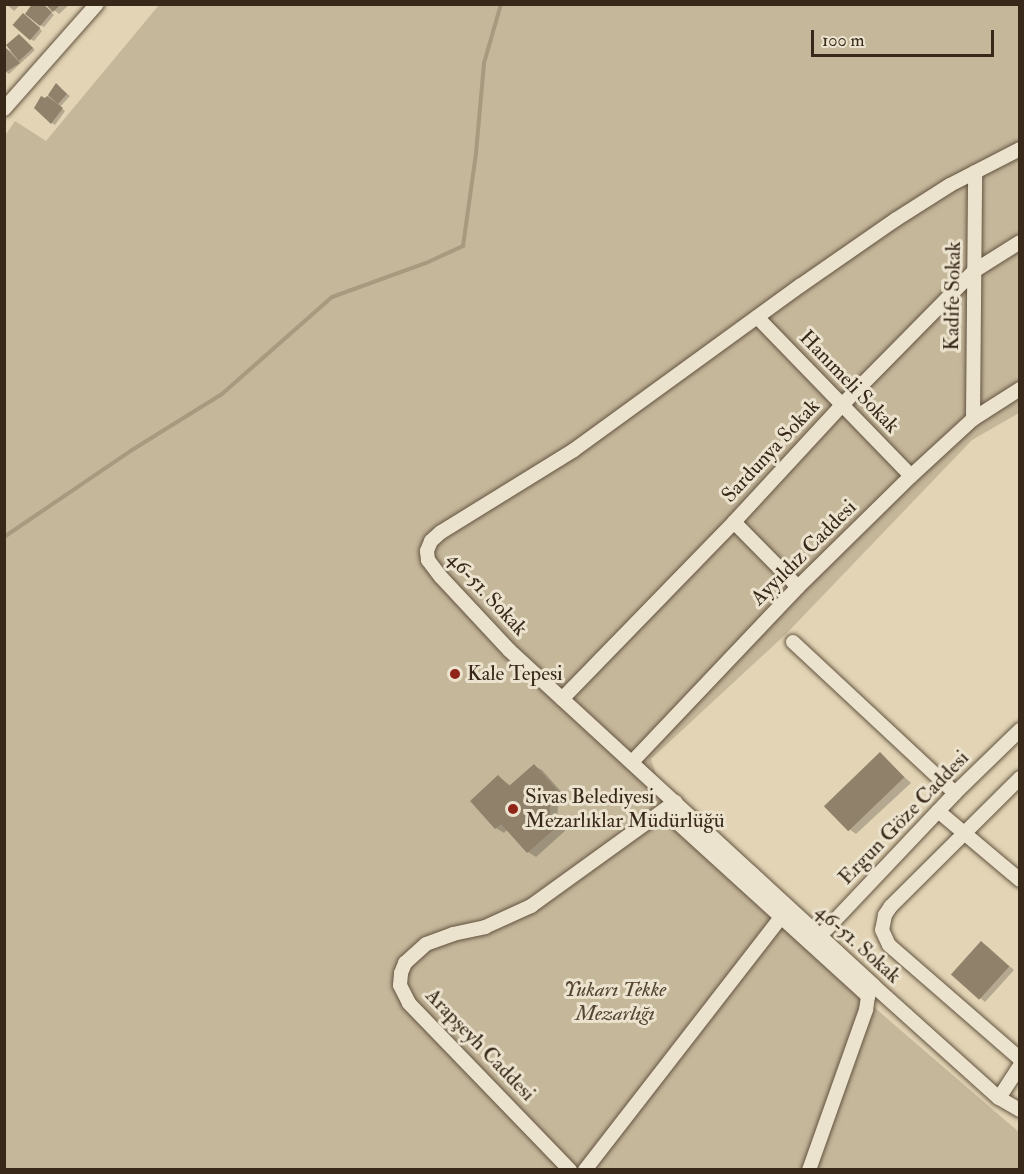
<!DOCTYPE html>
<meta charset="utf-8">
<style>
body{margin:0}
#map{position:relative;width:1024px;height:1174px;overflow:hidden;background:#e2d4b4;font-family:"IM FELL Double Pica",serif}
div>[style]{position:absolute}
.green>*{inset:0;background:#c5b79a}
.shadow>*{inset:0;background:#0003}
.stream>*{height:4px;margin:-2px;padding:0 2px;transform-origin:2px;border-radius:2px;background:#a89a7f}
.building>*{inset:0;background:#90816a;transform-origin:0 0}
.roads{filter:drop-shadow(0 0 2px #625340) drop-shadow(0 0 2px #625340)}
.minor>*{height:14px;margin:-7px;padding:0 7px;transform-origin:7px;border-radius:7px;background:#ece3ce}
.dots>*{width:16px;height:16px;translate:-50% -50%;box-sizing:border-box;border:3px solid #ece3ce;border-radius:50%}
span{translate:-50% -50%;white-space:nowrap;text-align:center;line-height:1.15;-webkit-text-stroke:6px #ece3ce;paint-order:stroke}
.street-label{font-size:21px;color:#382819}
.poi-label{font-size:21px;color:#382819}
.left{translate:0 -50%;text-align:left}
.park-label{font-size:21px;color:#544533;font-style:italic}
.frame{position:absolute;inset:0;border:6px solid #382819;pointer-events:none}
.scale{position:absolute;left:811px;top:30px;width:183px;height:27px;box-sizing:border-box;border:3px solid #382819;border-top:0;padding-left:8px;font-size:18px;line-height:21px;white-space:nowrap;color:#382819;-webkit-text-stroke:4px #ece3ce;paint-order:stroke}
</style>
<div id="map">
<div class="green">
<i style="clip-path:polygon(159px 5px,1019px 5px,1019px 413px,972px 440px,786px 634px,651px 759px,673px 825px,789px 934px,1019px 1132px,1019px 1169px,5px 1170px,4px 137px,15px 121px,46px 141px)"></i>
</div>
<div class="shadow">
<i style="clip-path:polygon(6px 4px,21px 4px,14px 11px)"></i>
<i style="clip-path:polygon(42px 4px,54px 15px,44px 27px,40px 25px)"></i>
<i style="clip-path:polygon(47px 4px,70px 4px,59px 14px)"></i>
<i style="clip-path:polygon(26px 17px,42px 31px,34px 41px,30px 39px)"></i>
<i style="clip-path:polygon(23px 38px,35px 50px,9px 74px,6px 72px,5px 48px,14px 53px)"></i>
<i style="clip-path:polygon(56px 85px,70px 96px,60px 107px,65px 111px,55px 125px,52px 123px,45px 100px)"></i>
<i style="clip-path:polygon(880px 754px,911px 783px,856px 834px,849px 829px)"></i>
<i style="clip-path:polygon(534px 766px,542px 770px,566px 797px,558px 804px,557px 822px,565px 831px,536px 857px,528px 852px,508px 829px,504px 833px,496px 828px,472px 801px,499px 777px,511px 786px)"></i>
<i style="clip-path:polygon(987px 946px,1014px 970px,985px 1002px,952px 974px)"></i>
</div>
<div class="stream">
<i style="left:4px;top:537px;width:155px;rotate:-34.2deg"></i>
<i style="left:132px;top:450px;width:106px;rotate:-31.9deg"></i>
<i style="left:222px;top:394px;width:147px;rotate:-41.4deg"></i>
<i style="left:332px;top:297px;width:100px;rotate:-19.9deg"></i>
<i style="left:426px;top:263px;width:41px;rotate:-24.7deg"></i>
<i style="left:463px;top:246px;width:94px;rotate:-82deg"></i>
<i style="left:476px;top:153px;width:90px;rotate:-84.9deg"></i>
<i style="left:484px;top:63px;width:61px;rotate:-73.9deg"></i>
</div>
<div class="building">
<i style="clip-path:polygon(32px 4px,43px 4px,52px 12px,40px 26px,25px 14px)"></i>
<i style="clip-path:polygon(45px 4px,61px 4px,53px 12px)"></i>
<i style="left:23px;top:13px;width:23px;height:16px;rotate:41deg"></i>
<i style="clip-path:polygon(19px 34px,33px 48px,19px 61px,6px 45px)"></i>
<i style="clip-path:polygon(4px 46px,20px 63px,4px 73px)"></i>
<i style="clip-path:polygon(56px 83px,67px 94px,58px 104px,48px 95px)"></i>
<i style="clip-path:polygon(41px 96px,45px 98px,47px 96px,63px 108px,51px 124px,34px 108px)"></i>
<i style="left:880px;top:752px;width:35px;height:78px;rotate:46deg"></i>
<i style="clip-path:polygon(534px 764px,559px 792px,550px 800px,550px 817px,558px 826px,527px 853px,501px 824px,495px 829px,470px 801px,498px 775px,509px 786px)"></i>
<i style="left:981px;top:941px;width:38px;height:45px;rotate:42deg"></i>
</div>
<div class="roads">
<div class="minor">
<i style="left:4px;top:109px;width:140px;rotate:-48.5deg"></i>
<i style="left:1020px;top:149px;width:79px;rotate:152.8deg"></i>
<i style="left:950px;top:185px;width:65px;rotate:147.5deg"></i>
<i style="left:895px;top:220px;width:114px;rotate:145.3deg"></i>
<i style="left:801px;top:285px;width:281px;rotate:144deg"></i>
<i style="left:574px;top:450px;width:156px;rotate:148.3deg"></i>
<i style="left:441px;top:532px;width:13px;rotate:138deg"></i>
<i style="left:431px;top:541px;width:11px;rotate:112deg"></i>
<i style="left:427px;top:551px;width:9px;rotate:84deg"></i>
<i style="left:428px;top:560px;width:21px;rotate:53deg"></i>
<i style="left:441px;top:577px;width:100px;rotate:47deg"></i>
<i style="left:509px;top:650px;width:496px;rotate:42.6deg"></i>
<i style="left:874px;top:986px;width:168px;rotate:41.9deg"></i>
<i style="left:999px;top:1098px;width:24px;rotate:30deg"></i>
<i style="left:757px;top:317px;width:221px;rotate:45.9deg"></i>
<i style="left:973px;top:419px;width:247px;rotate:-89.5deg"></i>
<i style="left:734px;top:522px;width:91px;rotate:45.4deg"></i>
<i style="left:793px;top:642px;width:221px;rotate:43deg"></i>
<i style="left:562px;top:699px;width:247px;rotate:-45.8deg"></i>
<i style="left:734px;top:522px;width:159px;rotate:-47.3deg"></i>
<i style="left:842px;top:405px;width:188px;rotate:-45.4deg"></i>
<i style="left:974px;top:271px;width:54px;rotate:-32.2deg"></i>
<i style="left:632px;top:762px;width:241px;rotate:-46.5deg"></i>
<i style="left:798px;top:587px;width:158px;rotate:-44.5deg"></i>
<i style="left:911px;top:476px;width:84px;rotate:-42.6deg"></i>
<i style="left:973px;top:419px;width:56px;rotate:-32.6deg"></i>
<i style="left:1020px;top:778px;width:182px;rotate:135.2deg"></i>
<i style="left:891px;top:906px;width:11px;rotate:124deg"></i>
<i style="left:885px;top:915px;width:15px;rotate:101deg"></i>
<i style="left:882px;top:930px;width:17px;rotate:65deg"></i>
<i style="left:889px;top:945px;width:174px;rotate:41deg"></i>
<i style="left:675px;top:802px;width:22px;rotate:80deg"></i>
<i style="left:679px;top:824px;width:256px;rotate:42.3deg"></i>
<i style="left:868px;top:996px;width:14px;rotate:98deg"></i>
<i style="left:866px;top:1010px;width:170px;rotate:109.6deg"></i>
<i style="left:938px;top:811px;width:107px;rotate:40.1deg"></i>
<i style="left:820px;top:936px;width:197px;rotate:-46.6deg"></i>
<i style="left:955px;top:793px;width:91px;rotate:-44.1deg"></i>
<i style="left:999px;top:1098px;width:38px;rotate:-57deg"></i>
<i style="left:570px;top:1170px;width:232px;rotate:-134deg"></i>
<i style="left:409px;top:1003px;width:20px;rotate:-117deg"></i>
<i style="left:400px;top:985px;width:12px;rotate:-85deg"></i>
<i style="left:401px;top:973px;width:11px;rotate:-68deg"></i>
<i style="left:405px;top:963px;width:28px;rotate:-42deg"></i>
<i style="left:426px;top:944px;width:29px;rotate:-20deg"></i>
<i style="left:453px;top:934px;width:33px;rotate:-12deg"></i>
<i style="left:485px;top:927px;width:51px;rotate:-24.5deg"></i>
<i style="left:531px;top:906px;width:178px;rotate:-35.8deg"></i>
<i style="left:585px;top:1170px;width:321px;rotate:-52.2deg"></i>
</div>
</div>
<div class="dots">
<i style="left:455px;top:674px;background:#8f2418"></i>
<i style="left:513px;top:809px;background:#8f2418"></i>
</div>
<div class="street-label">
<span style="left:953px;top:296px;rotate:-89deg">Kadife Sokak</span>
<span style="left:849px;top:382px;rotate:46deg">Hanımeli Sokak</span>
<span style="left:771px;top:451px;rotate:-47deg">Sardunya Sokak</span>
<span style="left:804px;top:553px;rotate:-45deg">Ayyıldız Caddesi</span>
<span style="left:487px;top:594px;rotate:47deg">46-51. Sokak</span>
<span style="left:904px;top:818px;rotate:-46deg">Ergun Göze Caddesi</span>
<span style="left:858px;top:944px;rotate:42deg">46-51. Sokak</span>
<span style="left:480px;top:1045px;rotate:46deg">Arapşeyh Caddesi</span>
</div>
<div class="poi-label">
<span class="left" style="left:467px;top:674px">Kale Tepesi</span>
<span class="left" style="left:525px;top:809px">Sivas Belediyesi<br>Mezarlıklar Müdürlüğü</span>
</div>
<div class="park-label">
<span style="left:615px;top:1002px">Yukarı Tekke<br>Mezarlığı</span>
</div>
<div class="frame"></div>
<div class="scale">100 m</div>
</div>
